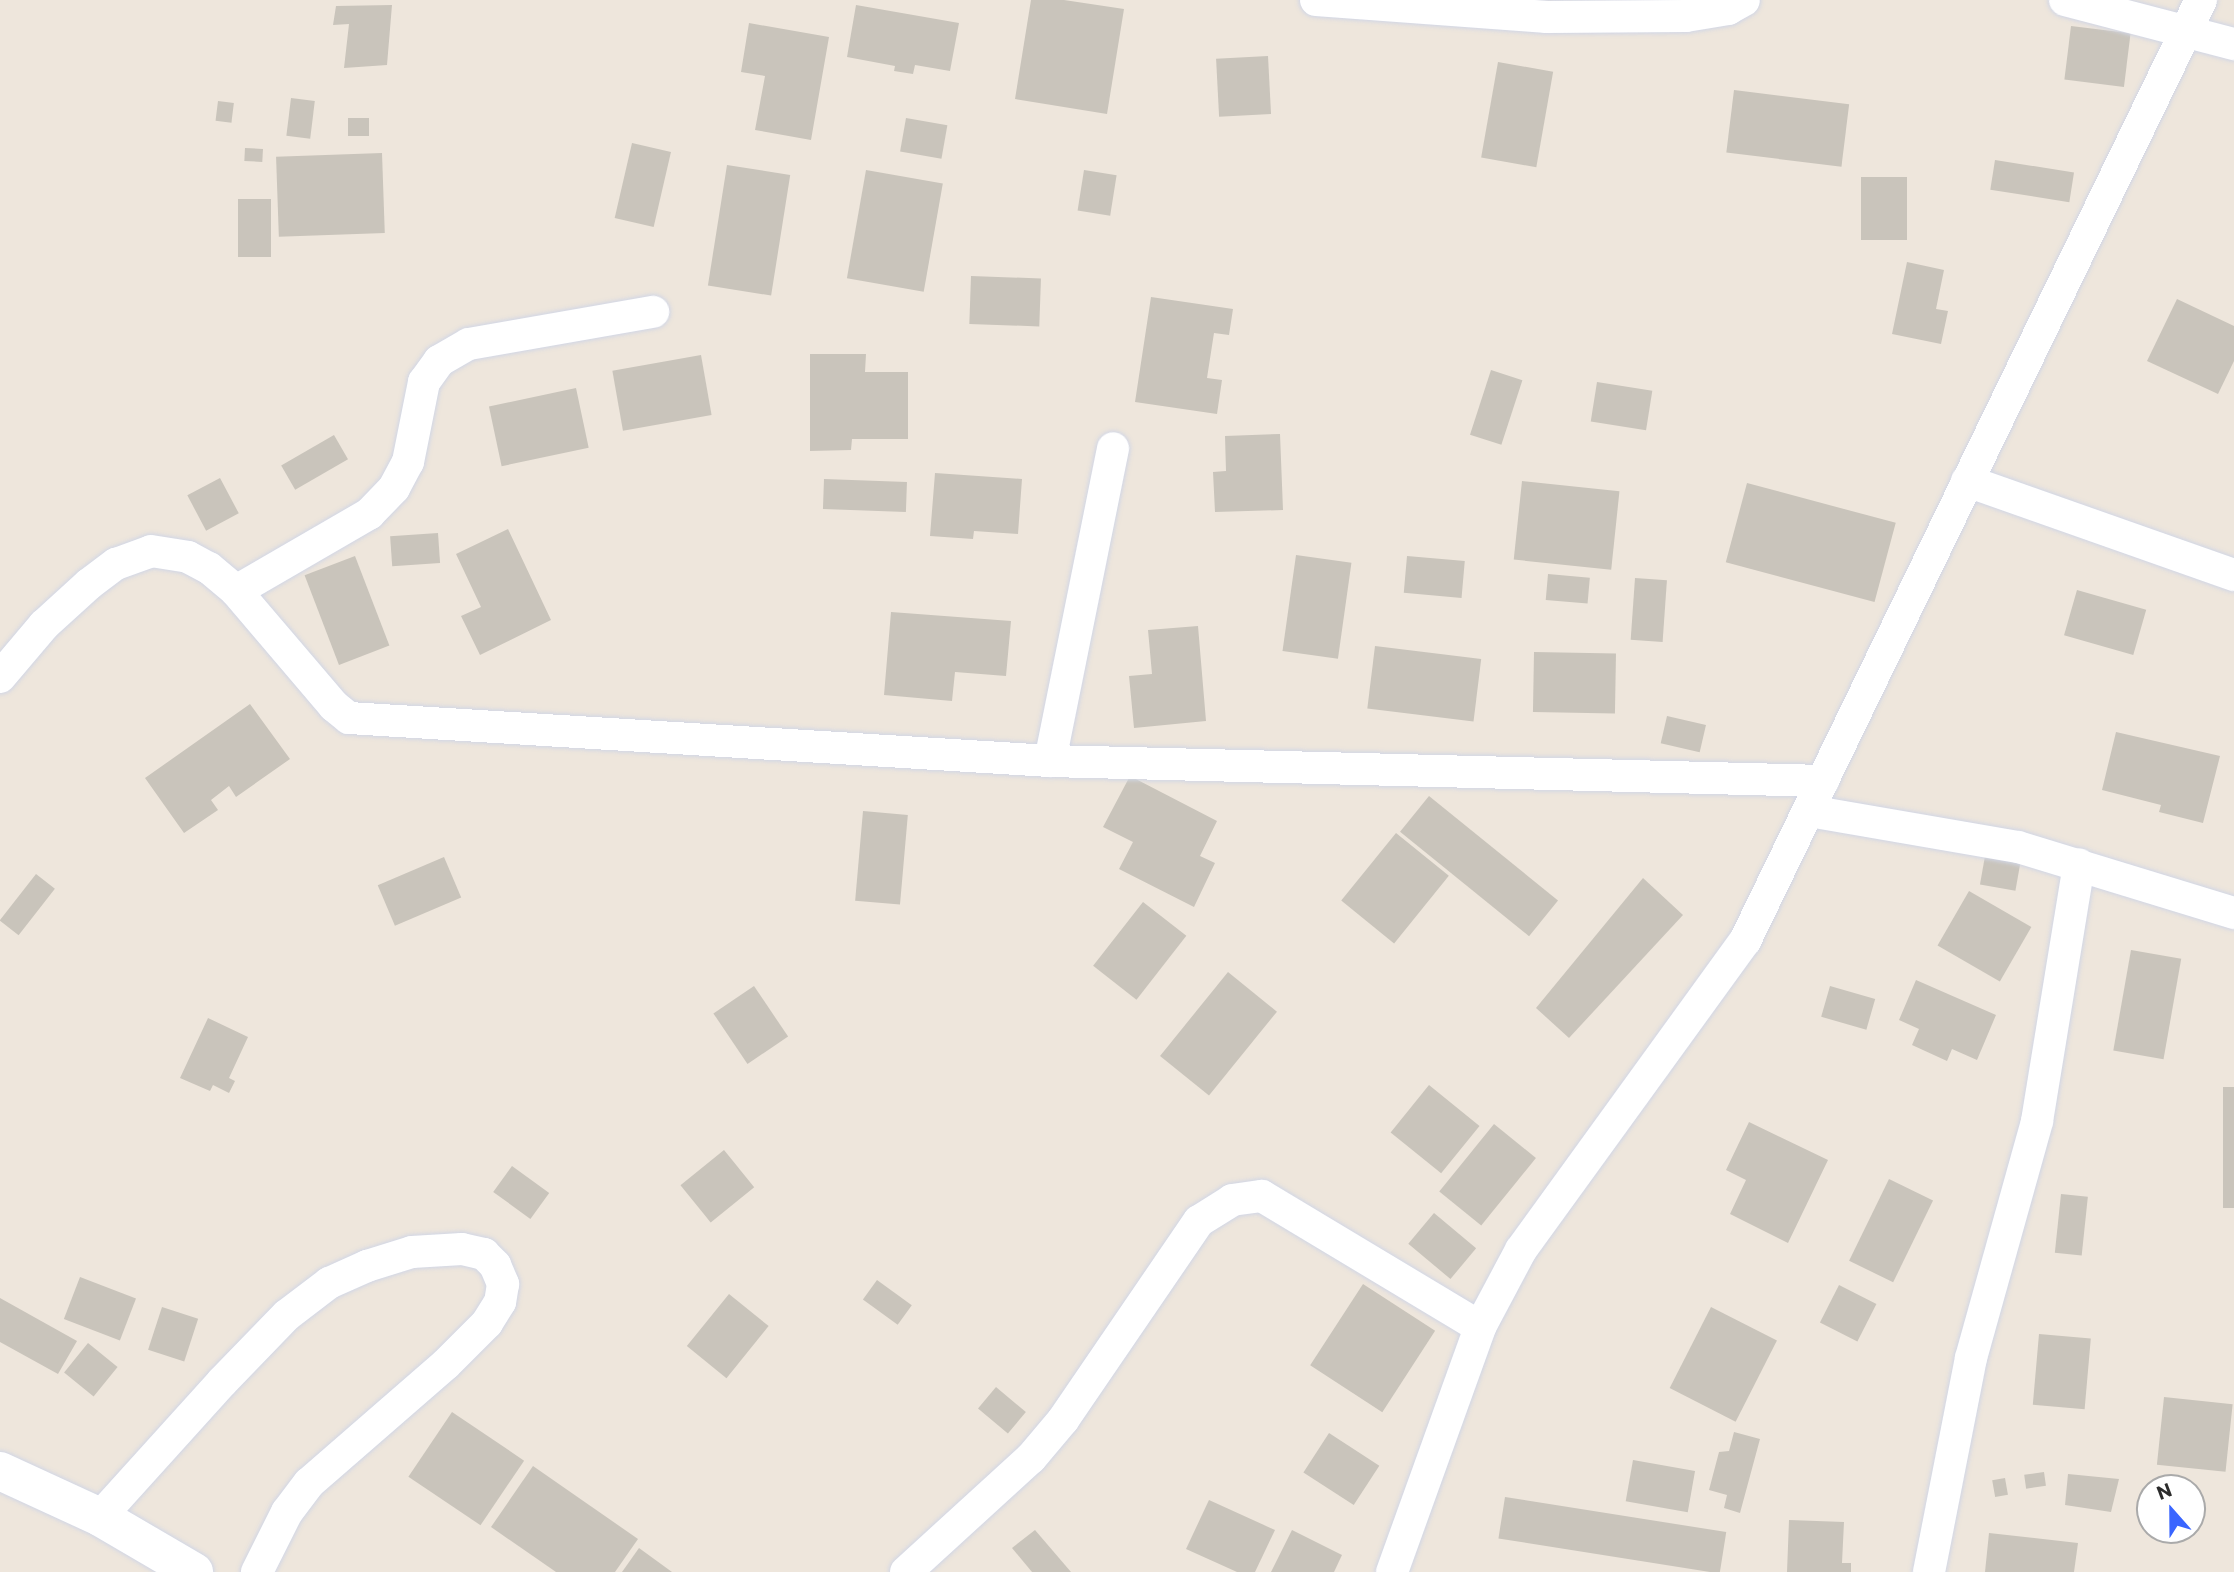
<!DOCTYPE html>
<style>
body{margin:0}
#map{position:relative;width:2234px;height:1572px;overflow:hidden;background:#eee6dc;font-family:Commissioner,sans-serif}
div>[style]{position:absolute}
.building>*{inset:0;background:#c9c4bb;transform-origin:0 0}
.roads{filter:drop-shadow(0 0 2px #d1d6e5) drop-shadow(0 0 2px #d1d6e5)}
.street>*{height:32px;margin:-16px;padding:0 16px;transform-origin:16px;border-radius:16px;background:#fff}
.secondary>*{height:38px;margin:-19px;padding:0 19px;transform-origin:19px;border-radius:19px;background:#fff}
span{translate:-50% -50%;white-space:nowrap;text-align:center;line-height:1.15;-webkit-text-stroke:5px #fff;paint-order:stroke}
.north{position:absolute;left:2136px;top:1474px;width:70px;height:70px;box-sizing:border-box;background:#fff;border:2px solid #aaa;border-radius:50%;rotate:339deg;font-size:19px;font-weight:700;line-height:28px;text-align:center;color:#2b2b2b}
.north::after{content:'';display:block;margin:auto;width:24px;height:32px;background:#3965ff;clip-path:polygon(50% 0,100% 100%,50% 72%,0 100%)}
</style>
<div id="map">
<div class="building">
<i style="clip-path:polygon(1031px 0,1064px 0,1124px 9px,1107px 114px,1015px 99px)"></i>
<i style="clip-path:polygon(392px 5px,387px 65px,344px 68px,349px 24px,333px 25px,336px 6px)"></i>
<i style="clip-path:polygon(856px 5px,959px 23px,950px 71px,915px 65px,913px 74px,894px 71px,895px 66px,847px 57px)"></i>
<i style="clip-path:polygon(749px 23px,829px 37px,811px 140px,755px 130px,765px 76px,741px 72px)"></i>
<i style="left:2071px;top:26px;width:60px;height:54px;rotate:7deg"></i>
<i style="left:1268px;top:56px;width:58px;height:52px;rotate:87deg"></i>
<i style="left:1498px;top:62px;width:56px;height:97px;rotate:10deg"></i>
<i style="left:1734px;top:90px;width:116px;height:63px;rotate:7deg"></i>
<i style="left:291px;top:98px;width:24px;height:38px;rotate:7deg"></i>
<i style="left:218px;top:101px;width:16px;height:20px;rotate:7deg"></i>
<i style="left:348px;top:118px;width:21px;height:18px"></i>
<i style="left:906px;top:118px;width:42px;height:34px;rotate:10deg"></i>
<i style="left:632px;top:143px;width:40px;height:77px;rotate:13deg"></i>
<i style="left:245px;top:148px;width:18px;height:13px;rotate:3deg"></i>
<i style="left:382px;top:153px;width:80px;height:106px;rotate:88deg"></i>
<i style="left:1995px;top:160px;width:80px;height:30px;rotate:9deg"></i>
<i style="left:727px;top:165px;width:64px;height:122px;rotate:9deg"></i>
<i style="left:866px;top:170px;width:78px;height:110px;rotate:10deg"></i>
<i style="left:1084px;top:170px;width:33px;height:41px;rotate:9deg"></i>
<i style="left:1861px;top:177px;width:46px;height:63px"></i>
<i style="left:238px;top:199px;width:33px;height:58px"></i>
<i style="clip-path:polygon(1907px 262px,1944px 270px,1936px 309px,1948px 311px,1941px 344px,1892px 334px)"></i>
<i style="left:971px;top:276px;width:70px;height:48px;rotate:2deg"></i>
<i style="clip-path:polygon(1151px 297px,1233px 309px,1229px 335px,1214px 333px,1207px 378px,1222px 380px,1217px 414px,1135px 402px)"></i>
<i style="clip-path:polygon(2177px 299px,2234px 326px,2234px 361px,2218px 394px,2147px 361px)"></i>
<i style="clip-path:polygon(810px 354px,866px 354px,865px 372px,908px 372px,908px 439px,852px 439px,851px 450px,810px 451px)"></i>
<i style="left:701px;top:355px;width:61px;height:90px;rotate:80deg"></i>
<i style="left:1491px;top:370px;width:33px;height:68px;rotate:18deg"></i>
<i style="left:1597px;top:382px;width:56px;height:40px;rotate:9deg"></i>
<i style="left:576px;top:388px;width:61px;height:89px;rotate:78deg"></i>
<i style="clip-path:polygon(1280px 434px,1283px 510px,1215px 512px,1213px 472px,1226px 471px,1225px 436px)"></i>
<i style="left:334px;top:435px;width:28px;height:61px;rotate:60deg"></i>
<i style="clip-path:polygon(935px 473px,1022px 479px,1018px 534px,974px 531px,973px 539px,930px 536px)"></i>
<i style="left:220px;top:478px;width:40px;height:37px;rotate:62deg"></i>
<i style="left:824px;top:479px;width:83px;height:30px;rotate:2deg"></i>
<i style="left:1522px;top:481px;width:98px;height:79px;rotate:6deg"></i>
<i style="left:1747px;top:483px;width:154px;height:82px;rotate:15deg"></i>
<i style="clip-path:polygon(508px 529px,551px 620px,480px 655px,461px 616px,481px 607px,456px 554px)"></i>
<i style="left:438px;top:533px;width:30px;height:48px;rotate:86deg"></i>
<i style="left:1296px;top:555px;width:56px;height:97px;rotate:8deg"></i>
<i style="left:355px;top:556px;width:96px;height:54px;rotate:69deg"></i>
<i style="left:1407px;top:556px;width:58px;height:37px;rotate:5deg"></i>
<i style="left:1548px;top:574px;width:42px;height:26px;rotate:5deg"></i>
<i style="left:1635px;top:578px;width:32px;height:62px;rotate:4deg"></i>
<i style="left:2077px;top:590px;width:72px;height:47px;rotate:16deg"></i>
<i style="clip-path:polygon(891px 612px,1011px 621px,1006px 676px,955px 672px,952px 701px,884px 695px)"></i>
<i style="clip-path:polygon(1198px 626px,1206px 721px,1134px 728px,1129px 676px,1152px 674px,1148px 630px)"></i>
<i style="left:1375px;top:646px;width:107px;height:63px;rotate:7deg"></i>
<i style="left:1534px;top:652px;width:82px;height:60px;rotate:1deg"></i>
<i style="clip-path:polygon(250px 704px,290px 759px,236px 797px,229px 786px,211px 800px,218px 810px,184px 833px,145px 778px)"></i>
<i style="left:1667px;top:716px;width:40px;height:28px;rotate:13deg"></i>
<i style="clip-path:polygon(2116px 732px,2220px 756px,2203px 823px,2159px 812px,2161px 805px,2102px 790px)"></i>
<i style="clip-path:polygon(1130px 776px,1217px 821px,1200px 856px,1215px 863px,1194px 907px,1119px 869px,1133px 842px,1103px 827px)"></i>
<i style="left:1429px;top:796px;width:166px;height:46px;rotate:39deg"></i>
<i style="left:863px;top:811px;width:45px;height:90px;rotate:5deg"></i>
<i style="left:1396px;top:833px;width:68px;height:87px;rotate:39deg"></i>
<i style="left:1985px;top:856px;width:36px;height:29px;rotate:10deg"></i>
<i style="left:444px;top:857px;width:44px;height:72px;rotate:67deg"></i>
<i style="left:36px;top:874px;width:24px;height:59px;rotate:38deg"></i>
<i style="clip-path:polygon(1643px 878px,1683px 915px,1569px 1038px,1536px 1008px)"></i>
<i style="left:1969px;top:891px;width:72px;height:63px;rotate:30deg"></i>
<i style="left:1143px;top:902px;width:55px;height:81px;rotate:38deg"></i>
<i style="left:2131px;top:950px;width:51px;height:102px;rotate:10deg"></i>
<i style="left:1228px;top:972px;width:63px;height:108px;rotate:39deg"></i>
<i style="clip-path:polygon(1916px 980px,1996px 1015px,1977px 1060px,1952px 1049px,1947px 1061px,1912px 1045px,1919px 1029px,1899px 1020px)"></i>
<i style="left:754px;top:986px;width:61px;height:49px;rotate:56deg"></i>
<i style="left:1830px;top:986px;width:47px;height:32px;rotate:16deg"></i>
<i style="clip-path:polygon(208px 1018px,248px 1037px,229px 1078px,235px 1081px,229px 1093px,213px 1085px,210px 1091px,180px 1078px)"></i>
<i style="left:1429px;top:1085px;width:65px;height:61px;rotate:39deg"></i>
<i style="left:2223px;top:1087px;width:11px;height:121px"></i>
<i style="clip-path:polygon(1749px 1122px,1828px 1160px,1788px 1243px,1730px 1214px,1746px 1180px,1726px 1170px)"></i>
<i style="left:1494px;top:1124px;width:54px;height:87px;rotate:39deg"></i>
<i style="left:724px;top:1150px;width:48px;height:56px;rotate:51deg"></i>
<i style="left:512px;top:1166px;width:46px;height:32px;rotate:36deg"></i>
<i style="left:1889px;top:1179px;width:49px;height:91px;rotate:26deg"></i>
<i style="left:2061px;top:1194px;width:27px;height:59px;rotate:6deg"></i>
<i style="left:1434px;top:1213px;width:55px;height:40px;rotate:40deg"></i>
<i style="left:80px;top:1277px;width:60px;height:45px;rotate:21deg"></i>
<i style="left:877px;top:1280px;width:43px;height:24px;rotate:36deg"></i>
<i style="left:1363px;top:1284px;width:86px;height:97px;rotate:33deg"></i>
<i style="left:1839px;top:1285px;width:42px;height:42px;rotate:27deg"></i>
<i style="left:729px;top:1294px;width:51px;height:67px;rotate:39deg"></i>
<i style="clip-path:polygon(0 1298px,77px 1341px,58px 1374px,0 1342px)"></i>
<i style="left:162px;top:1307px;width:38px;height:45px;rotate:18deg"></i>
<i style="left:1711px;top:1307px;width:74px;height:91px;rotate:27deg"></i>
<i style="left:2039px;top:1334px;width:52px;height:71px;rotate:5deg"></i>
<i style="left:88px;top:1343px;width:38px;height:38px;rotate:39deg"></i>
<i style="left:996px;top:1387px;width:39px;height:28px;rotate:40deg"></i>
<i style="left:2164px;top:1397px;width:69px;height:68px;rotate:6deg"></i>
<i style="left:452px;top:1412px;width:87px;height:78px;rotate:34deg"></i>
<i style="clip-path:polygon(1734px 1432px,1760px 1439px,1740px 1513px,1724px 1508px,1727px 1495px,1709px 1490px,1719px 1452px,1729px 1451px)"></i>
<i style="left:1329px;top:1433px;width:60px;height:47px;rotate:33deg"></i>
<i style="left:1633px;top:1460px;width:63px;height:42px;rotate:10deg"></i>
<i style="clip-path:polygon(533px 1466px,638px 1539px,615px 1572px,556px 1572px,491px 1527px)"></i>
<i style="left:2044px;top:1472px;width:14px;height:20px;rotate:82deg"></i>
<i style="clip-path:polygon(2068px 1474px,2119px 1479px,2111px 1512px,2065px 1505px)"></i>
<i style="left:2005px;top:1478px;width:17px;height:13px;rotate:80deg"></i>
<i style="left:1505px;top:1497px;width:224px;height:42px;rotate:9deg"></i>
<i style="clip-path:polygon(1209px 1500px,1275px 1530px,1255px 1572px,1237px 1572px,1186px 1549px)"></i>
<i style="clip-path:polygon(1789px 1520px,1844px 1522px,1842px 1563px,1851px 1563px,1851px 1572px,1787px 1572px)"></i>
<i style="clip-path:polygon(1035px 1530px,1071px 1572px,1032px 1572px,1012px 1548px)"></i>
<i style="clip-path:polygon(1292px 1530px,1342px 1555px,1334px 1572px,1271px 1572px)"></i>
<i style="clip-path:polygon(1989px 1533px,2078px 1543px,2074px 1572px,1985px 1572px)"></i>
<i style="clip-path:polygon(639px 1548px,672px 1572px,622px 1572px)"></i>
</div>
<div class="roads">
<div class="street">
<i style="left:1316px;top:0;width:232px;rotate:4.2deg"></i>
<i style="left:1547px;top:17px;width:139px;rotate:-0.4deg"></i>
<i style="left:1686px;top:16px;width:43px;rotate:-9.5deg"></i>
<i style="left:1728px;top:9px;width:18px;rotate:-29deg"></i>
<i style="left:2065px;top:0;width:175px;rotate:14.6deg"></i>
<i style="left:1967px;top:481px;width:283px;rotate:19.4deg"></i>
<i style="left:236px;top:591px;width:154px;rotate:-30.1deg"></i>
<i style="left:369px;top:514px;width:36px;rotate:-46deg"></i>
<i style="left:394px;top:488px;width:30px;rotate:-62deg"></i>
<i style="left:408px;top:462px;width:82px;rotate:-78.7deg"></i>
<i style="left:424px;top:382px;width:26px;rotate:-54deg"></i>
<i style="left:439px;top:361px;width:34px;rotate:-30deg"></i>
<i style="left:469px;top:344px;width:187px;rotate:-9.9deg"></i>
<i style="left:0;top:677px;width:68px;rotate:-49.8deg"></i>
<i style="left:44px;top:625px;width:61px;rotate:-42.3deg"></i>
<i style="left:89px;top:584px;width:34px;rotate:-37deg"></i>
<i style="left:116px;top:564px;width:37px;rotate:-20deg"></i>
<i style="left:151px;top:551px;width:37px;rotate:9deg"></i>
<i style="left:188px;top:557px;width:24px;rotate:28deg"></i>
<i style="left:209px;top:568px;width:35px;rotate:40deg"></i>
<i style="left:236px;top:591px;width:151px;rotate:49.6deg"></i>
<i style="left:334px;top:706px;width:19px;rotate:39deg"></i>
<i style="left:349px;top:718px;width:702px;rotate:3.51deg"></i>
<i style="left:1050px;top:761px;width:773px;rotate:1.48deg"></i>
<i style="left:1050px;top:761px;width:319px;rotate:-78.6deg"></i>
<i style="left:1809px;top:811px;width:212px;rotate:9.8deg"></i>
<i style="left:2018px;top:847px;width:226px;rotate:17deg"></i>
<i style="left:100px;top:1517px;width:182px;rotate:-47.9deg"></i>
<i style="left:222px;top:1382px;width:93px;rotate:-45.9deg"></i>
<i style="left:287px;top:1315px;width:53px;rotate:-37.3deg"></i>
<i style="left:329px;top:1283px;width:42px;rotate:-24.1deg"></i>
<i style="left:367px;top:1266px;width:47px;rotate:-17.3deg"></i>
<i style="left:412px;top:1252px;width:50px;rotate:-3.4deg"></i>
<i style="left:462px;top:1249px;width:23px;rotate:13deg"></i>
<i style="left:484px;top:1254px;width:16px;rotate:45deg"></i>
<i style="left:495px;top:1265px;width:21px;rotate:67deg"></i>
<i style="left:503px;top:1284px;width:18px;rotate:99deg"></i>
<i style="left:500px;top:1302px;width:25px;rotate:122deg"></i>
<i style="left:487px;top:1323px;width:58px;rotate:135deg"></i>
<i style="left:446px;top:1364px;width:181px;rotate:139deg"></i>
<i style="left:309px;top:1483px;width:36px;rotate:127deg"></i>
<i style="left:287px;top:1512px;width:67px;rotate:116.6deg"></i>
<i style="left:906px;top:1572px;width:169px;rotate:-42.4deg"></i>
<i style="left:1031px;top:1458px;width:50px;rotate:-49.9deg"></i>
<i style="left:1063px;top:1420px;width:241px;rotate:-55.7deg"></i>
<i style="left:1199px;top:1221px;width:39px;rotate:-32deg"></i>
<i style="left:1232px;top:1200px;width:30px;rotate:-8deg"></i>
<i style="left:1262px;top:1196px;width:254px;rotate:31deg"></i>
<i style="left:1392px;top:1572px;width:260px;rotate:-70.2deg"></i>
<i style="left:1480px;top:1327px;width:87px;rotate:-62deg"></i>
<i style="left:1521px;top:1250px;width:382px;rotate:-54.1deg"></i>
<i style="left:1745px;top:941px;width:1046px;rotate:-64.15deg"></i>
<i style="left:1929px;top:1572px;width:218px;rotate:-78.9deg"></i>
<i style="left:1971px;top:1358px;width:246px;rotate:-74.4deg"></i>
<i style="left:2037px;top:1121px;width:260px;rotate:-80.7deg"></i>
</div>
<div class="secondary">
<i style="left:0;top:1471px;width:110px;rotate:24.7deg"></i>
<i style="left:100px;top:1517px;width:109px;rotate:30.3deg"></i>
</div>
</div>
<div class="north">N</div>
</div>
